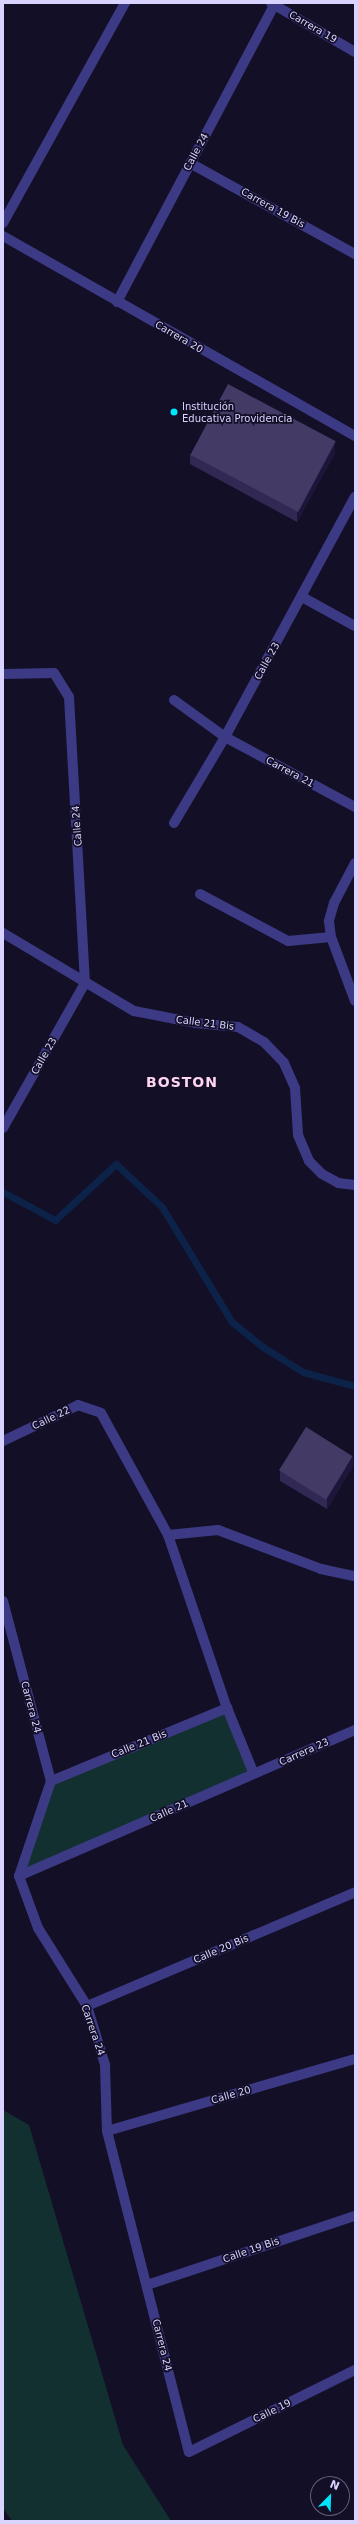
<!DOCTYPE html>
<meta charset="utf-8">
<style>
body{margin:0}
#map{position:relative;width:358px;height:2524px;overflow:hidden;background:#130f26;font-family:"DejaVu Sans",sans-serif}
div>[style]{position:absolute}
.green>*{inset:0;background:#12302f}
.stream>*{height:7px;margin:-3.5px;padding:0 3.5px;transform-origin:3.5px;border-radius:3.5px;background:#0c2248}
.minor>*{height:10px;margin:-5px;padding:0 5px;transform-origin:5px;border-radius:5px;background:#3d3a85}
.wall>*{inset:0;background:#312854}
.shaded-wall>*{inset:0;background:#1d163a}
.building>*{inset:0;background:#433a66;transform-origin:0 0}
.dots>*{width:11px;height:11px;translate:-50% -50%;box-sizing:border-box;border:2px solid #130f26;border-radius:50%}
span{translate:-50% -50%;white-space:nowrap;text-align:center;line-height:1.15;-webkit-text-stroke:3.5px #130f26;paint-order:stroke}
.street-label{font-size:10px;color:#d9d4ff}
.poi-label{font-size:10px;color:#d9d4ff}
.left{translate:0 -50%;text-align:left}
.district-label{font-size:14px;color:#ffd6f0;font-weight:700;letter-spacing:1px}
.frame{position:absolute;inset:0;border:4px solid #d9d4ff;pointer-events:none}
.north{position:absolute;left:310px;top:2476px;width:40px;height:40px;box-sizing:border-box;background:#130f26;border:1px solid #625e7d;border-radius:50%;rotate:23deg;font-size:11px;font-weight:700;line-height:16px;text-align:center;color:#d9d4ff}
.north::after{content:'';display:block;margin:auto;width:14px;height:18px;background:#00e5ff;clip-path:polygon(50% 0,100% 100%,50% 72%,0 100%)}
</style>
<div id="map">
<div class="green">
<i style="clip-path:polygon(227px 1708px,254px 1774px,19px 1876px,51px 1781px)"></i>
<i style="clip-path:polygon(3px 2110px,29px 2125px,123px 2445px,171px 2521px,12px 2521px,3px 2508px)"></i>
</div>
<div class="stream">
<i style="left:3px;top:1192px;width:59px;rotate:28.3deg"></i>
<i style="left:55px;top:1220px;width:83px;rotate:-42.6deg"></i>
<i style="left:116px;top:1164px;width:63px;rotate:43.1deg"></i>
<i style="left:162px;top:1207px;width:135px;rotate:58.7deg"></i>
<i style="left:232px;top:1322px;width:40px;rotate:39deg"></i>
<i style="left:263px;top:1347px;width:47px;rotate:32deg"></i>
<i style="left:303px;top:1372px;width:54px;rotate:15.1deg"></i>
</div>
<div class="minor">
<i style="left:271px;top:3px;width:97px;rotate:30.3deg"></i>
<i style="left:190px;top:163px;width:188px;rotate:28.9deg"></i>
<i style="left:3px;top:223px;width:252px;rotate:-61deg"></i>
<i style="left:3px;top:236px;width:405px;rotate:29.6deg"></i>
<i style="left:117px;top:302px;width:338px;rotate:-62.1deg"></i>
<i style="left:302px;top:597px;width:60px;rotate:28.7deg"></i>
<i style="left:3px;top:674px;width:51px;rotate:-1.1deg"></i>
<i style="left:54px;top:673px;width:28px;rotate:58deg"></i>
<i style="left:69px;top:697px;width:286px;rotate:86.8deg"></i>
<i style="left:174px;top:700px;width:63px;rotate:36deg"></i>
<i style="left:225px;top:737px;width:148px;rotate:28.3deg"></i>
<i style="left:174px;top:823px;width:100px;rotate:-59.3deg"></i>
<i style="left:225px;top:737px;width:273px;rotate:-61.6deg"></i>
<i style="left:355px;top:863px;width:45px;rotate:117.7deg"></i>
<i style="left:334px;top:903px;width:19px;rotate:106deg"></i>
<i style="left:329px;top:921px;width:16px;rotate:83deg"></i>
<i style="left:331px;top:937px;width:68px;rotate:69.4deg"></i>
<i style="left:200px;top:894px;width:100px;rotate:28.1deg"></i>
<i style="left:288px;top:941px;width:43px;rotate:-5.3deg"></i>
<i style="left:3px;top:933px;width:152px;rotate:30.8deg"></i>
<i style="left:134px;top:1011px;width:63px;rotate:11deg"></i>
<i style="left:196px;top:1023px;width:42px;rotate:5.4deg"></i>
<i style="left:238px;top:1027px;width:30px;rotate:30deg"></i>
<i style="left:264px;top:1042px;width:29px;rotate:46deg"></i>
<i style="left:284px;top:1063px;width:27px;rotate:66deg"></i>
<i style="left:295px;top:1088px;width:47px;rotate:86.3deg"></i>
<i style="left:298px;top:1135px;width:28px;rotate:67deg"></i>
<i style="left:309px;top:1161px;width:18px;rotate:45deg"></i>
<i style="left:322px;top:1174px;width:18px;rotate:29deg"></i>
<i style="left:338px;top:1183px;width:17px;rotate:7deg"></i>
<i style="left:3px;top:1128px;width:167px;rotate:-60.5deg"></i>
<i style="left:3px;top:1441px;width:83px;rotate:-25.6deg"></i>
<i style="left:78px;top:1405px;width:24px;rotate:19deg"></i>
<i style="left:101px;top:1413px;width:139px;rotate:61.2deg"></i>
<i style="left:168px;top:1535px;width:183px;rotate:71.2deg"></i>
<i style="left:227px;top:1708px;width:71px;rotate:67.8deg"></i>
<i style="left:168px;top:1535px;width:50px;rotate:-5.7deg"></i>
<i style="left:218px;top:1530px;width:110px;rotate:20.7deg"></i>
<i style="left:321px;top:1569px;width:35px;rotate:12deg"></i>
<i style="left:3px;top:1601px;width:186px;rotate:75.1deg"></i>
<i style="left:51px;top:1781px;width:100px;rotate:108.6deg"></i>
<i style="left:19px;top:1876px;width:55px;rotate:69.9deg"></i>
<i style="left:38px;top:1928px;width:92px;rotate:57.9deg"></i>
<i style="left:87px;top:2006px;width:62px;rotate:73deg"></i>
<i style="left:105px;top:2065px;width:66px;rotate:88.3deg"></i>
<i style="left:107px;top:2131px;width:331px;rotate:75.7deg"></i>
<i style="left:189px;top:2452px;width:185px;rotate:-26.3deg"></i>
<i style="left:51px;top:1781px;width:191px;rotate:-22.5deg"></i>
<i style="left:19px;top:1876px;width:366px;rotate:-23.5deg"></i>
<i style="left:87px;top:2006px;width:291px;rotate:-23deg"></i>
<i style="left:107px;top:2131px;width:258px;rotate:-16.2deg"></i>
<i style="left:147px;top:2285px;width:219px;rotate:-18.4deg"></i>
</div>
<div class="wall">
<i style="clip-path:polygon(335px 453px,297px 522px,190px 464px,190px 454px)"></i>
<i style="clip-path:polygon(353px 1466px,327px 1509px,280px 1481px,280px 1471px)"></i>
</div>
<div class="shaded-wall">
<i style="clip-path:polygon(335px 442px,335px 453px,297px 522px,297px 512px)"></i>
<i style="clip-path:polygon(353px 1456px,353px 1466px,327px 1509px,327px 1499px)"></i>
</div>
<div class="building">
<i style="left:228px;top:384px;width:122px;height:80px;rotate:28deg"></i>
<i style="left:306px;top:1427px;width:55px;height:51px;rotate:32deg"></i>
</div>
<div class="dots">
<i style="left:174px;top:412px;background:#00e5ff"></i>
</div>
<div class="street-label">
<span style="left:313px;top:27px;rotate:30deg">Carrera 19</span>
<span style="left:196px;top:152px;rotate:-62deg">Calle 24</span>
<span style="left:273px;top:208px;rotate:29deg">Carrera 19 Bis</span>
<span style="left:179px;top:337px;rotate:30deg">Carrera 20</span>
<span style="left:267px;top:661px;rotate:-61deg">Calle 23</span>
<span style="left:290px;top:772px;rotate:28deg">Carrera 21</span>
<span style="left:77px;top:826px;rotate:-94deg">Calle 24</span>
<span style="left:205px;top:1023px;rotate:7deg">Calle 21 Bis</span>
<span style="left:44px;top:1056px;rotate:-60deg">Calle 23</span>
<span style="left:51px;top:1418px;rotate:-26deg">Calle 22</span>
<span style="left:31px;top:1707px;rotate:75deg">Carrera 24</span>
<span style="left:139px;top:1744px;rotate:-22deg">Calle 21 Bis</span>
<span style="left:304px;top:1752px;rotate:-24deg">Carrera 23</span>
<span style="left:169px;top:1811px;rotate:-24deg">Calle 21</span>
<span style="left:221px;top:1949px;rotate:-23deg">Calle 20 Bis</span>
<span style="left:93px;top:2030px;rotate:71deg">Carrera 24</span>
<span style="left:231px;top:2095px;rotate:-16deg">Calle 20</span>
<span style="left:251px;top:2250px;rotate:-19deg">Calle 19 Bis</span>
<span style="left:162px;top:2345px;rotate:76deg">Carrera 24</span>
<span style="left:272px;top:2411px;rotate:-26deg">Calle 19</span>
</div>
<div class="poi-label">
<span class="left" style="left:182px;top:412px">Institución<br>Educativa Providencia</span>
</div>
<div class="district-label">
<span style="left:182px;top:1082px">BOSTON</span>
</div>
<div class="frame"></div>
<div class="north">N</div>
</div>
